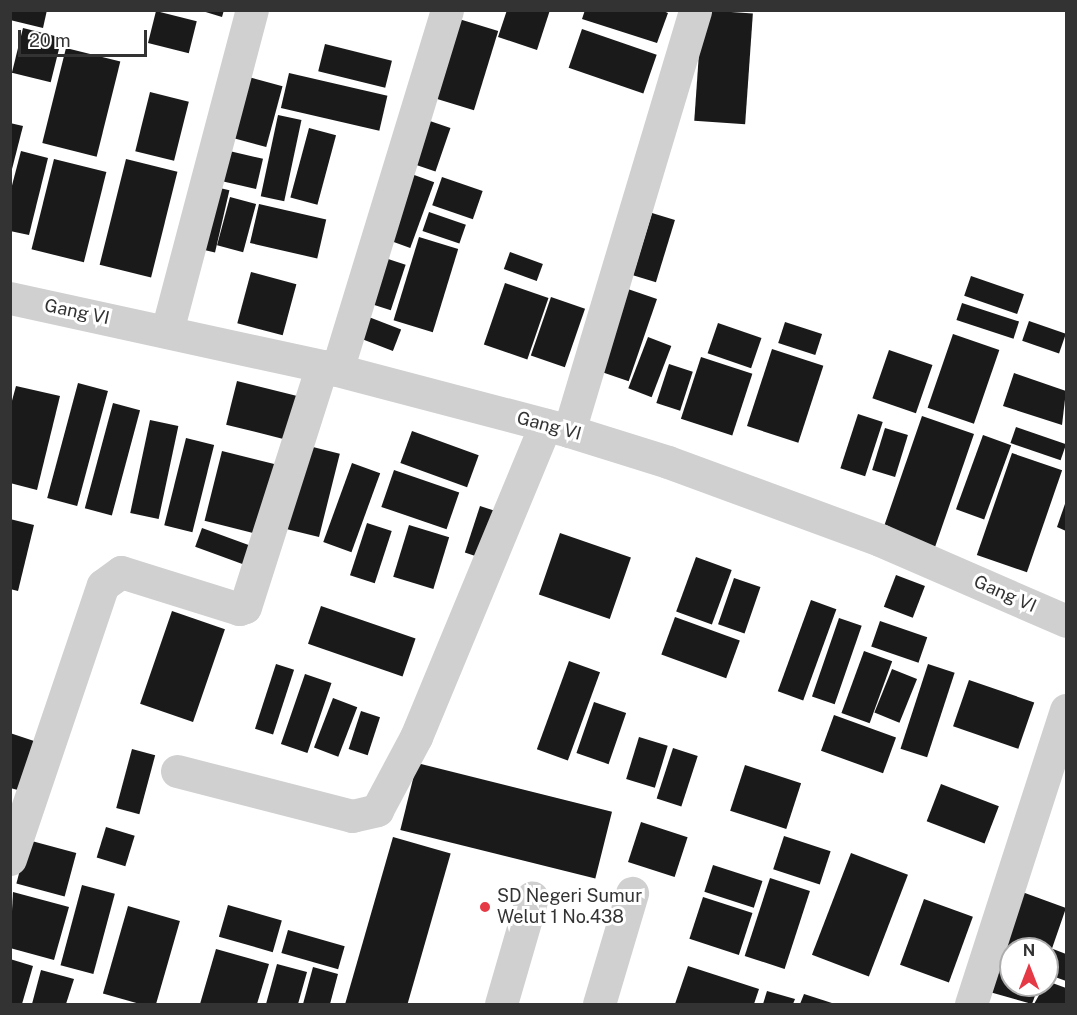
<!DOCTYPE html>
<style>
body{margin:0}
#map{position:relative;width:1077px;height:1015px;overflow:hidden;background:#fff;font-family:"Public Sans",sans-serif}
div>[style]{position:absolute}
.building>*{inset:0;background:#1a1a1a;transform-origin:0 0}
.minor>*{height:33px;margin:-16.5px;padding:0 16.5px;transform-origin:16.5px;border-radius:16.5px;background:#d0d0d0}
.dots>*{width:16px;height:16px;translate:-50% -50%;box-sizing:border-box;border:3px solid #fff;border-radius:50%}
span{translate:-50% -50%;white-space:nowrap;text-align:center;line-height:1.15;-webkit-text-stroke:6px #fff;paint-order:stroke}
.street-label{font-size:18px;color:#333}
.poi-label{font-size:18px;color:#333}
.left{translate:0 -50%;text-align:left}
.frame{position:absolute;inset:0;border:12px solid #333;pointer-events:none}
.north{position:absolute;left:999px;top:937px;width:60px;height:60px;box-sizing:border-box;background:#fff;border:2px solid #adadad;border-radius:50%;rotate:0deg;font-size:16px;font-weight:700;line-height:24px;text-align:center;color:#333}
.north::after{content:'';display:block;margin:auto;width:21px;height:27px;background:#e63946;clip-path:polygon(50% 0,100% 100%,50% 72%,0 100%)}
.scale{position:absolute;left:18px;top:30px;width:129px;height:27px;box-sizing:border-box;border:3px solid #333;border-top:0;padding-left:8px;font-size:18px;line-height:21px;white-space:nowrap;color:#333;-webkit-text-stroke:4px #fff;paint-order:stroke}
</style>
<div id="map">
<div class="building">
<i style="clip-path:polygon(10px 10px,47px 10px,43px 28px,10px 20px)"></i>
<i style="clip-path:polygon(199px 10px,224px 10px,222px 17px)"></i>
<i style="clip-path:polygon(507px 10px,550px 10px,537px 50px,498px 37px)"></i>
<i style="clip-path:polygon(585px 10px,661px 10px,668px 13px,657px 43px,582px 19px)"></i>
<i style="left:702px;top:10px;width:51px;height:111px;rotate:4deg"></i>
<i style="left:156px;top:11px;width:42px;height:33px;rotate:14deg"></i>
<i style="left:459px;top:19px;width:41px;height:83px;rotate:17deg"></i>
<i style="left:23px;top:28px;width:40px;height:46px;rotate:14deg"></i>
<i style="left:582px;top:29px;width:79px;height:41px;rotate:19deg"></i>
<i style="left:325px;top:44px;width:69px;height:28px;rotate:14deg"></i>
<i style="left:66px;top:48px;width:56px;height:98px;rotate:14deg"></i>
<i style="left:289px;top:73px;width:101px;height:36px;rotate:13deg"></i>
<i style="left:241px;top:75px;width:43px;height:63px;rotate:15deg"></i>
<i style="left:150px;top:92px;width:40px;height:61px;rotate:14deg"></i>
<i style="left:278px;top:115px;width:24px;height:83px;rotate:12deg"></i>
<i style="left:424px;top:119px;width:28px;height:46px;rotate:19deg"></i>
<i style="clip-path:polygon(10px 123px,23px 126px,11px 173px,10px 173px)"></i>
<i style="left:309px;top:128px;width:28px;height:72px;rotate:15deg"></i>
<i style="left:225px;top:150px;width:39px;height:31px;rotate:13deg"></i>
<i style="clip-path:polygon(21px 151px,48px 158px,29px 235px,10px 231px,10px 193px)"></i>
<i style="left:54px;top:159px;width:54px;height:93px;rotate:14deg"></i>
<i style="left:126px;top:159px;width:53px;height:109px;rotate:14deg"></i>
<i style="left:406px;top:172px;width:30px;height:70px;rotate:20deg"></i>
<i style="left:442px;top:177px;width:43px;height:30px;rotate:19deg"></i>
<i style="left:207px;top:185px;width:23px;height:64px;rotate:13deg"></i>
<i style="left:230px;top:197px;width:27px;height:50px;rotate:15deg"></i>
<i style="left:259px;top:204px;width:69px;height:40px;rotate:13deg"></i>
<i style="left:429px;top:212px;width:39px;height:20px;rotate:19deg"></i>
<i style="left:652px;top:213px;width:24px;height:65px;rotate:17deg"></i>
<i style="left:419px;top:237px;width:41px;height:87px;rotate:17deg"></i>
<i style="left:510px;top:252px;width:35px;height:18px;rotate:20deg"></i>
<i style="left:379px;top:256px;width:28px;height:48px;rotate:18deg"></i>
<i style="left:251px;top:272px;width:47px;height:53px;rotate:15deg"></i>
<i style="left:971px;top:276px;width:56px;height:21px;rotate:19deg"></i>
<i style="left:505px;top:283px;width:46px;height:65px;rotate:19deg"></i>
<i style="left:622px;top:287px;width:37px;height:87px;rotate:19deg"></i>
<i style="left:551px;top:297px;width:36px;height:62px;rotate:19deg"></i>
<i style="left:962px;top:303px;width:60px;height:18px;rotate:18deg"></i>
<i style="left:361px;top:314px;width:43px;height:23px;rotate:21deg"></i>
<i style="left:1029px;top:321px;width:39px;height:21px;rotate:19deg"></i>
<i style="left:785px;top:322px;width:39px;height:22px;rotate:18deg"></i>
<i style="left:718px;top:323px;width:46px;height:32px;rotate:19deg"></i>
<i style="left:953px;top:334px;width:49px;height:78px;rotate:19deg"></i>
<i style="left:648px;top:337px;width:25px;height:55px;rotate:21deg"></i>
<i style="left:772px;top:349px;width:54px;height:81px;rotate:18deg"></i>
<i style="left:889px;top:350px;width:46px;height:51px;rotate:19deg"></i>
<i style="left:701px;top:357px;width:54px;height:65px;rotate:18deg"></i>
<i style="left:669px;top:364px;width:25px;height:41px;rotate:18deg"></i>
<i style="clip-path:polygon(1014px 373px,1066px 391px,1062px 425px,1003px 406px)"></i>
<i style="left:237px;top:381px;width:62px;height:45px;rotate:14deg"></i>
<i style="left:78px;top:383px;width:31px;height:119px;rotate:15deg"></i>
<i style="clip-path:polygon(16px 386px,60px 396px,37px 490px,10px 483px,10px 408px)"></i>
<i style="left:113px;top:403px;width:28px;height:109px;rotate:15deg"></i>
<i style="left:858px;top:414px;width:26px;height:57px;rotate:18deg"></i>
<i style="left:922px;top:416px;width:55px;height:120px;rotate:19deg"></i>
<i style="left:150px;top:420px;width:29px;height:95px;rotate:12deg"></i>
<i style="left:1016px;top:427px;width:53px;height:17px;rotate:19deg"></i>
<i style="left:885px;top:428px;width:24px;height:44px;rotate:17deg"></i>
<i style="left:412px;top:431px;width:71px;height:34px;rotate:20deg"></i>
<i style="left:983px;top:435px;width:30px;height:79px;rotate:20deg"></i>
<i style="left:186px;top:438px;width:29px;height:90px;rotate:14deg"></i>
<i style="left:301px;top:444px;width:40px;height:86px;rotate:14deg"></i>
<i style="left:222px;top:451px;width:60px;height:72px;rotate:14deg"></i>
<i style="left:1012px;top:453px;width:53px;height:108px;rotate:19deg"></i>
<i style="left:352px;top:463px;width:30px;height:84px;rotate:20deg"></i>
<i style="left:394px;top:470px;width:69px;height:39px;rotate:19deg"></i>
<i style="clip-path:polygon(1066px 501px,1066px 531px,1057px 527px)"></i>
<i style="left:480px;top:506px;width:22px;height:49px;rotate:18deg"></i>
<i style="clip-path:polygon(10px 519px,34px 525px,18px 591px,10px 589px)"></i>
<i style="left:367px;top:523px;width:26px;height:55px;rotate:18deg"></i>
<i style="left:409px;top:525px;width:42px;height:54px;rotate:17deg"></i>
<i style="left:202px;top:528px;width:51px;height:20px;rotate:20deg"></i>
<i style="left:560px;top:533px;width:75px;height:65px;rotate:19deg"></i>
<i style="left:696px;top:557px;width:38px;height:58px;rotate:20deg"></i>
<i style="left:896px;top:575px;width:31px;height:34px;rotate:21deg"></i>
<i style="left:734px;top:578px;width:28px;height:49px;rotate:19deg"></i>
<i style="left:811px;top:600px;width:27px;height:97px;rotate:20deg"></i>
<i style="left:321px;top:606px;width:100px;height:40px;rotate:19deg"></i>
<i style="left:172px;top:611px;width:56px;height:98px;rotate:19deg"></i>
<i style="left:675px;top:617px;width:69px;height:40px;rotate:20deg"></i>
<i style="left:839px;top:618px;width:24px;height:83px;rotate:19deg"></i>
<i style="left:880px;top:621px;width:50px;height:27px;rotate:19deg"></i>
<i style="left:864px;top:651px;width:30px;height:66px;rotate:20deg"></i>
<i style="left:569px;top:661px;width:33px;height:94px;rotate:20deg"></i>
<i style="left:276px;top:664px;width:19px;height:68px;rotate:18deg"></i>
<i style="left:928px;top:664px;width:28px;height:89px;rotate:18deg"></i>
<i style="left:892px;top:669px;width:27px;height:47px;rotate:22deg"></i>
<i style="left:305px;top:674px;width:28px;height:74px;rotate:19deg"></i>
<i style="left:969px;top:680px;width:69px;height:49px;rotate:19deg"></i>
<i style="left:333px;top:698px;width:26px;height:53px;rotate:21deg"></i>
<i style="left:594px;top:702px;width:34px;height:54px;rotate:19deg"></i>
<i style="left:361px;top:711px;width:20px;height:40px;rotate:18deg"></i>
<i style="left:834px;top:715px;width:66px;height:38px;rotate:20deg"></i>
<i style="clip-path:polygon(10px 733px,37px 742px,22px 791px,10px 788px)"></i>
<i style="left:639px;top:737px;width:30px;height:44px;rotate:17deg"></i>
<i style="left:673px;top:748px;width:26px;height:53px;rotate:18deg"></i>
<i style="left:132px;top:749px;width:24px;height:61px;rotate:15deg"></i>
<i style="left:417px;top:763px;width:201px;height:69px;rotate:14deg"></i>
<i style="left:745px;top:765px;width:59px;height:48px;rotate:18deg"></i>
<i style="left:941px;top:784px;width:62px;height:40px;rotate:21deg"></i>
<i style="left:641px;top:822px;width:49px;height:42px;rotate:18deg"></i>
<i style="left:106px;top:827px;width:30px;height:32px;rotate:17deg"></i>
<i style="left:784px;top:836px;width:49px;height:35px;rotate:18deg"></i>
<i style="left:393px;top:837px;width:60px;height:174px;rotate:16deg"></i>
<i style="left:28px;top:840px;width:50px;height:45px;rotate:15deg"></i>
<i style="left:851px;top:853px;width:61px;height:109px;rotate:21deg"></i>
<i style="left:713px;top:865px;width:52px;height:28px;rotate:18deg"></i>
<i style="left:770px;top:878px;width:42px;height:82px;rotate:18deg"></i>
<i style="left:82px;top:885px;width:34px;height:83px;rotate:15deg"></i>
<i style="clip-path:polygon(1014px 889px,1066px 908px,1047px 963px,1047px 949px,1011px 949px,1011px 985px,1039px 985px,1032px 1004px,979px 989px)"></i>
<i style="clip-path:polygon(13px 892px,69px 907px,54px 960px,10px 948px)"></i>
<i style="left:703px;top:897px;width:52px;height:44px;rotate:18deg"></i>
<i style="left:924px;top:899px;width:52px;height:70px;rotate:20deg"></i>
<i style="left:228px;top:905px;width:56px;height:33px;rotate:16deg"></i>
<i style="left:128px;top:906px;width:54px;height:91px;rotate:16deg"></i>
<i style="left:288px;top:930px;width:59px;height:24px;rotate:16deg"></i>
<i style="clip-path:polygon(216px 949px,269px 964px,257px 1004px,200px 1004px)"></i>
<i style="clip-path:polygon(1053px 949px,1066px 954px,1066px 981px,1047px 974px)"></i>
<i style="clip-path:polygon(10px 959px,33px 966px,22px 1004px,10px 1004px)"></i>
<i style="clip-path:polygon(277px 964px,307px 972px,298px 1004px,266px 1004px)"></i>
<i style="clip-path:polygon(688px 966px,759px 989px,754px 1004px,675px 1004px)"></i>
<i style="clip-path:polygon(313px 967px,338px 974px,330px 1004px,303px 1004px)"></i>
<i style="clip-path:polygon(41px 970px,74px 979px,66px 1004px,32px 1004px)"></i>
<i style="clip-path:polygon(1047px 981px,1066px 988px,1066px 1004px,1034px 1004px)"></i>
<i style="clip-path:polygon(767px 991px,795px 999px,793px 1004px,763px 1004px)"></i>
<i style="clip-path:polygon(804px 994px,835px 1004px,800px 1004px)"></i>
</div>
<div class="minor">
<i style="left:10px;top:298px;width:319px;rotate:12.3deg"></i>
<i style="left:322px;top:366px;width:255px;rotate:14.7deg"></i>
<i style="left:569px;top:431px;width:104px;rotate:17.4deg"></i>
<i style="left:668px;top:462px;width:226px;rotate:20.2deg"></i>
<i style="left:880px;top:540px;width:203px;rotate:23.5deg"></i>
<i style="left:167px;top:331px;width:332px;rotate:-75.2deg"></i>
<i style="left:337px;top:370px;width:376px;rotate:-73deg"></i>
<i style="left:569px;top:431px;width:439px;rotate:-73.3deg"></i>
<i style="left:177px;top:771px;width:181px;rotate:14.4deg"></i>
<i style="left:352px;top:816px;width:26px;rotate:-13deg"></i>
<i style="left:377px;top:810px;width:83px;rotate:-61.9deg"></i>
<i style="left:416px;top:737px;width:338px;rotate:-67.5deg"></i>
<i style="left:10px;top:859px;width:289px;rotate:-71.3deg"></i>
<i style="left:103px;top:585px;width:22px;rotate:-36deg"></i>
<i style="left:121px;top:572px;width:124px;rotate:17.4deg"></i>
<i style="left:239px;top:609px;width:6px;rotate:-18deg"></i>
<i style="left:245px;top:607px;width:253px;rotate:-72.3deg"></i>
<i style="left:501px;top:1004px;width:111px;rotate:-73.8deg"></i>
<i style="left:599px;top:1004px;width:116px;rotate:-73.4deg"></i>
<i style="left:971px;top:1004px;width:309px;rotate:-72.1deg"></i>
</div>
<div class="dots">
<i style="left:485px;top:907px;background:#e63946"></i>
</div>
<div class="street-label">
<span style="left:77px;top:312px;rotate:12deg">Gang VI</span>
<span style="left:549px;top:426px;rotate:15deg">Gang VI</span>
<span style="left:1005px;top:594px;rotate:24deg">Gang VI</span>
</div>
<div class="poi-label">
<span class="left" style="left:497px;top:907px">SD Negeri Sumur<br>Welut 1 No.438</span>
</div>
<div class="frame"></div>
<div class="north">N</div>
<div class="scale">20 m</div>
</div>
